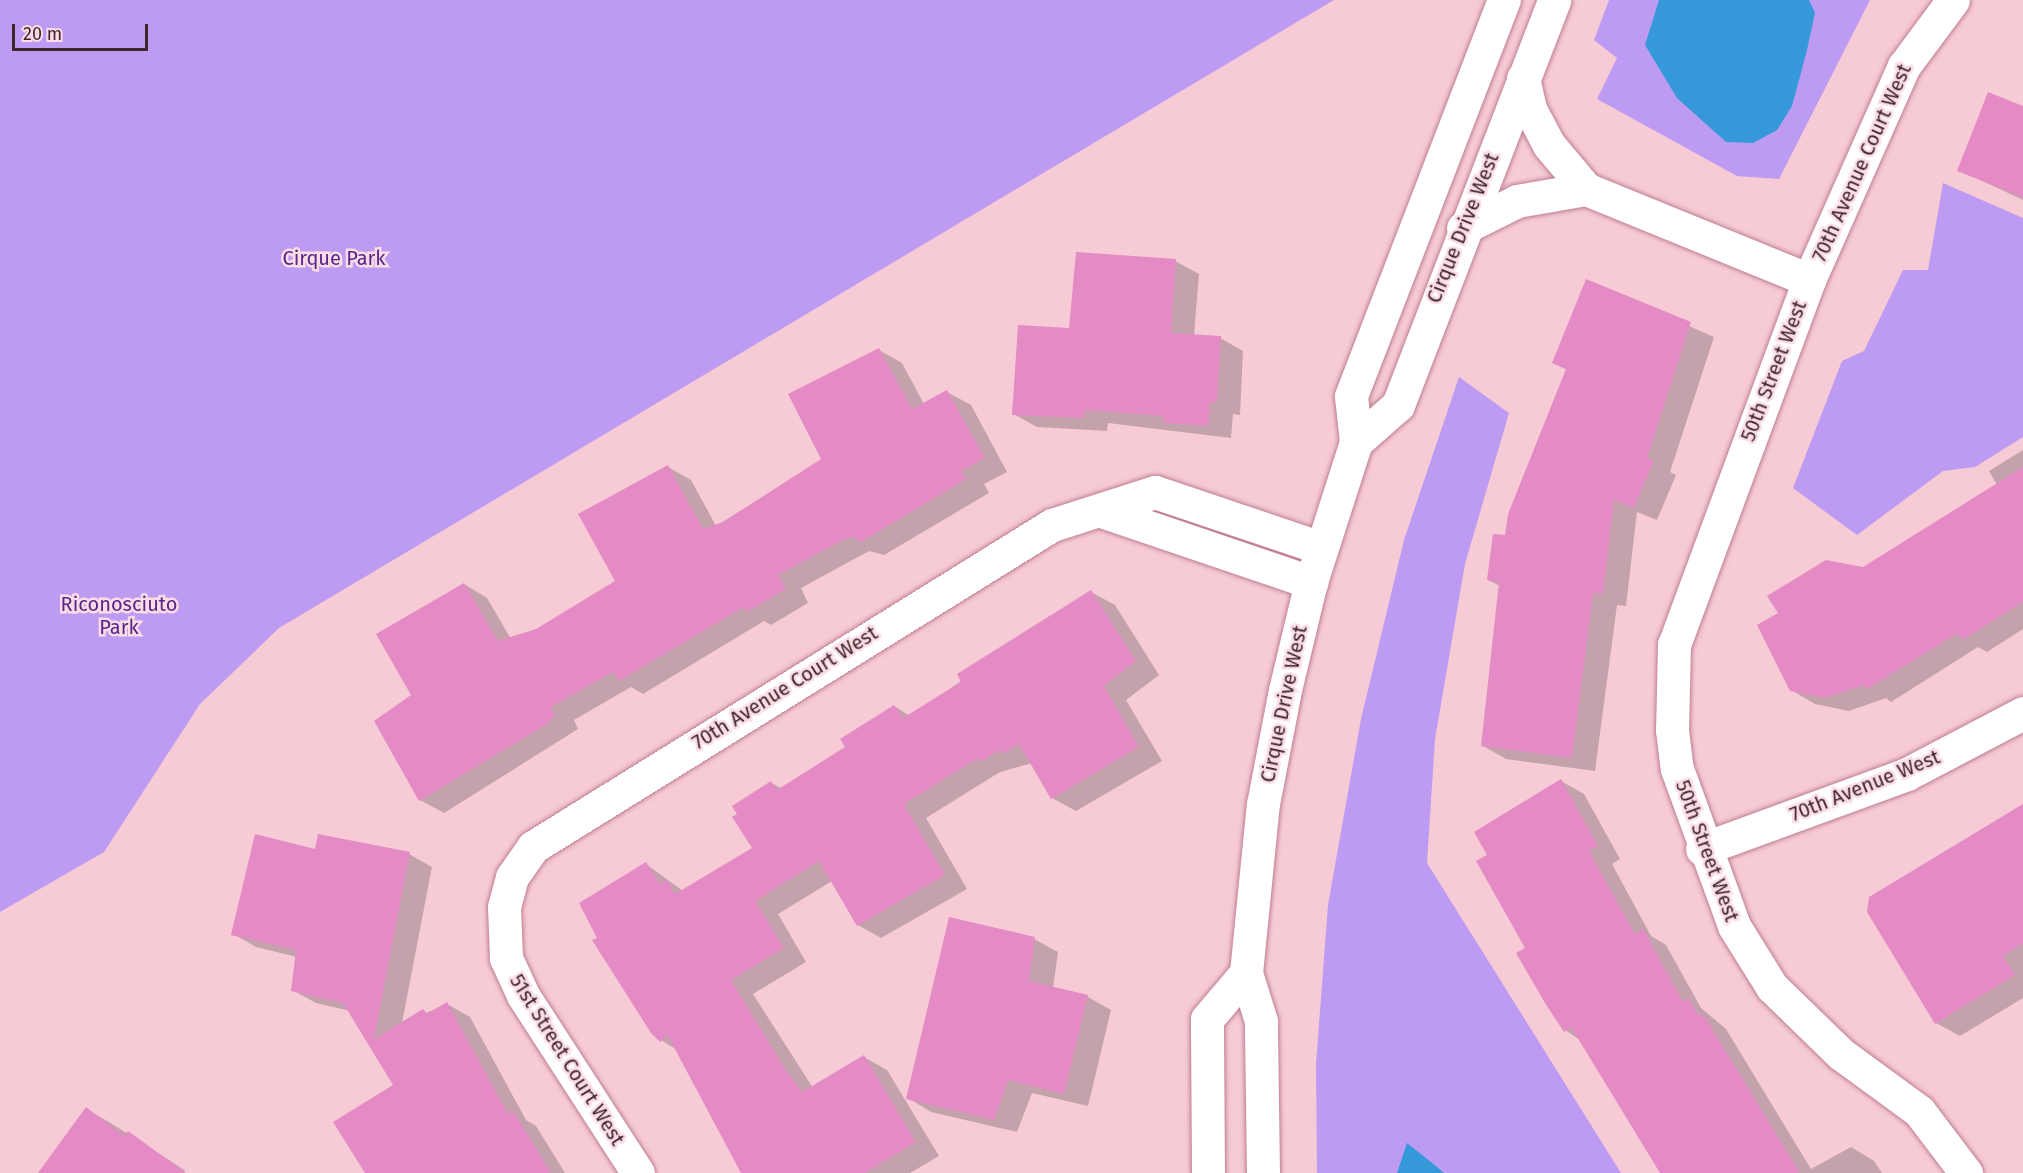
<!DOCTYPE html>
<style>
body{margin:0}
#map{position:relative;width:2023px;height:1173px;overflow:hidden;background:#f6cbd6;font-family:"Fira Sans",sans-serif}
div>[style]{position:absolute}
.green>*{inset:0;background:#bd9bf3}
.water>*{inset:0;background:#3599d9}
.shadow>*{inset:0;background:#0003}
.building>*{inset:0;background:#e48ac5}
.roads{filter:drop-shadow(0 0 2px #bf7e90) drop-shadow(0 0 2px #bf7e90)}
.minor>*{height:33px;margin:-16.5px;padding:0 16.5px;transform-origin:16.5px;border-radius:16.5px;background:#fff}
.secondary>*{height:33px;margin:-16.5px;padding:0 16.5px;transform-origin:16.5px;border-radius:16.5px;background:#fff}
span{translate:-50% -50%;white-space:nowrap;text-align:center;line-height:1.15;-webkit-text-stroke:5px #fadde4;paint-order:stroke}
.street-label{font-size:20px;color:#3e242b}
.park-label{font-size:20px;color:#57268d}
.scale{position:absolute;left:12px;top:24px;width:136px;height:27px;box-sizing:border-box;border:3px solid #3e242b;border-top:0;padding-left:8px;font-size:18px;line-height:21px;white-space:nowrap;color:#3e242b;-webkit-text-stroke:4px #fadde4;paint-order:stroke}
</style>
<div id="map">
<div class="green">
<i style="clip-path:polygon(0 0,1334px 0,279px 628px,200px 704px,104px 852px,0 912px)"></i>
<i style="clip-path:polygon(1609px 0,1870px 0,1779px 179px,1737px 176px,1597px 99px,1617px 58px,1594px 40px)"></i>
<i style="clip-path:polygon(1943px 183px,2023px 218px,2023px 437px,1975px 467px,1943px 471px,1857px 535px,1793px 488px,1842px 361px,1864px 351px,1903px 270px,1928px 270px)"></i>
<i style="clip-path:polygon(1459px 377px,1509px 413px,1465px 564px,1435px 739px,1427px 863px,1621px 1173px,1317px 1173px,1316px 1064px,1328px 905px,1361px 719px,1404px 540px)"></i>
</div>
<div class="water">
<i style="clip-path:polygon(1659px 0,1809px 0,1815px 13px,1807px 50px,1792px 106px,1777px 130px,1753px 143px,1726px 142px,1677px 98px,1645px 45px)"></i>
<i style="clip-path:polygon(1407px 1143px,1431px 1162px,1444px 1173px,1397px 1173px)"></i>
</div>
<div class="shadow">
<i style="clip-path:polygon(2023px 109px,2023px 200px,1959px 170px)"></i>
<i style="clip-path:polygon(1175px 261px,1199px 274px,1194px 336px,1220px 338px,1243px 351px,1240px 415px,1233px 414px,1231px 438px,1108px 423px,1107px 431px,1037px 427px,1014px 414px,1071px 330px)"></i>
<i style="clip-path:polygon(1587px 281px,1714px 337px,1670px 472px,1676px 475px,1657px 520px,1637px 512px,1626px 606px,1617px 605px,1595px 771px,1506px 759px,1483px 746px,1500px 586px,1488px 580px,1567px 370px,1554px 363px)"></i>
<i style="clip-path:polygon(879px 350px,902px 363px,924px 404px,947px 392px,971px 405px,1007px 472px,984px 484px,989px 493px,884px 555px,869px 551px,801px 588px,808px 603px,771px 625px,764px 621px,643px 694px,631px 687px,574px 720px,578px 729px,444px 813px,420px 800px,413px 696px,464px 584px,487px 598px,511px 639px,537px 630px,617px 581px,668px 467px,691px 480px,716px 526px,823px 460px)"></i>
<i style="clip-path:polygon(2023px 450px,2023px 629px,1987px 652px,1978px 647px,1891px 702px,1886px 698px,1849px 711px,1815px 704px,1791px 690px,1863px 569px,1997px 485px,1989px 471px)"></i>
<i style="clip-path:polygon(1091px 592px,1115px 605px,1159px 675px,1126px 700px,1162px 761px,1076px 811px,1052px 798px,1032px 763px,1000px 772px,926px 818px,967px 889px,881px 938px,858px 925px,832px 881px,778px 914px,806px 962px,753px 994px,813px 1088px,864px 1057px,887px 1070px,939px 1156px,910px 1173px,755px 1173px,677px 1050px,661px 1040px,599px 939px,646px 864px,683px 891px,754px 848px,771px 783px,781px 788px,847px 747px,894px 706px,910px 716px)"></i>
<i style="clip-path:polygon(1561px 781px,1584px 794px,1620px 859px,1612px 864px,1651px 936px,1666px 945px,1701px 1008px,1726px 1029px,1811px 1169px,1851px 1147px,1874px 1161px,1882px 1173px,1662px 1173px,1580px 1040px,1565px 1030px,1489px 855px)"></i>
<i style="clip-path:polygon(2023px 804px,2023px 998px,1960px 1036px,1936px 1023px,1871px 898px)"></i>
<i style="clip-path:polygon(316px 850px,409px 854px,432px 867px,402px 1023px,447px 1004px,470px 1017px,526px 1120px,536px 1126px,565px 1173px,367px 1173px,395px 1086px,350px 1011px,316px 1003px,292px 990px,297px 957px,256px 947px,233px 934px)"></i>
<i style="clip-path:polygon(1034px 939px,1058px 952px,1053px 988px,1088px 997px,1111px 1010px,1088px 1106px,1032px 1093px,1017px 1132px,931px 1112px,908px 1098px)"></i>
<i style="clip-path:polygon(86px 1109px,109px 1122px,186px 1171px,40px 1173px)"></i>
</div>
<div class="building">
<i style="clip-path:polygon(1988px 92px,2023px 106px,2023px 197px,1957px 171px)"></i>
<i style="clip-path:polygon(1076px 252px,1176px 259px,1171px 333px,1221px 336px,1217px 402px,1210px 402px,1208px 426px,1163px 423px,1164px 416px,1085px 410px,1084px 418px,1012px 415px,1018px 325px,1069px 328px)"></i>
<i style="clip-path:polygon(1586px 279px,1691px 322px,1647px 458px,1654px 460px,1634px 508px,1614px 500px,1603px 594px,1593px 593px,1572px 758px,1481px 746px,1499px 582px,1487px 580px,1493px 534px,1505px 535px,1508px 514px,1566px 369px,1552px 363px)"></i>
<i style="clip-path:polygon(879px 348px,912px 409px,947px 390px,985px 458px,961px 471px,966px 479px,859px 543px,856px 537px,845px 539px,778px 575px,786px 589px,747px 612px,744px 607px,619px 681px,613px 672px,551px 707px,555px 715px,547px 724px,419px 801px,374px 721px,411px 695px,376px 634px,464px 583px,498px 641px,536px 629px,615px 581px,578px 514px,668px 465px,703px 529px,723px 522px,821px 459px,788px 394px)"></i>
<i style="clip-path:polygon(2023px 467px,2023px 602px,1962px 640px,1958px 633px,1867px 689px,1864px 685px,1825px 698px,1790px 691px,1757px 625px,1778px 613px,1767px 596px,1826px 560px,1863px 567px)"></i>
<i style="clip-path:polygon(1091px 590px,1136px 661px,1104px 686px,1139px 747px,1051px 799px,1019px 744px,1002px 754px,999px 750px,980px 762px,978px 758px,904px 804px,945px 875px,857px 926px,819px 861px,755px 901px,784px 948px,731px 980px,783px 1066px,802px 1092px,864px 1055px,916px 1142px,865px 1173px,741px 1173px,668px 1036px,660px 1042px,651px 1033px,592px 940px,597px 938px,579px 903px,646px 862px,660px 884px,666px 879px,675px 894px,752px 848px,732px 817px,737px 814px,732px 806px,771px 781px,777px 790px,845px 747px,840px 739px,894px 705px,903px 718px,961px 682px,957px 674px)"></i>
<i style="clip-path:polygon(1561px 779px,1598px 846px,1589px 851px,1635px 934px,1643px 929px,1683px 1002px,1688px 998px,1699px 1016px,1703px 1014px,1800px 1173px,1660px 1173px,1571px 1027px,1564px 1032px,1545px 1003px,1516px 953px,1525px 948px,1476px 861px,1487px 855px,1474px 832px)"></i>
<i style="clip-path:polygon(2023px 804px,2023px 943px,2003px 956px,2015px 975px,1935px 1024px,1867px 912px,1869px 897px)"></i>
<i style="clip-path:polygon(255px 834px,315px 849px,318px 834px,410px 852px,374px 1039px,423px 1009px,427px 1014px,447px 1002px,508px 1114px,513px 1110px,551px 1173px,365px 1173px,333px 1122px,393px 1085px,343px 1003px,291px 991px,296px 950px,231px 935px)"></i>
<i style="clip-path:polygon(949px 917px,1035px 937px,1029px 981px,1088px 995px,1064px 1094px,1008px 1080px,994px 1120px,906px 1099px)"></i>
<i style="clip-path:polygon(86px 1107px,124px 1136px,128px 1131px,186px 1173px,38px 1173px)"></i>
</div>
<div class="roads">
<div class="minor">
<i style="left:1523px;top:78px;width:32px;rotate:77deg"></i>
<i style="left:1530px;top:109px;width:41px;rotate:62.2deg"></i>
<i style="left:1549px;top:145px;width:57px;rotate:49.9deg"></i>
<i style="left:1586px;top:189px;width:241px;rotate:22.2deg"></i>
<i style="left:1809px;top:280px;width:234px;rotate:-66.1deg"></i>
<i style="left:1904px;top:66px;width:82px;rotate:-53.4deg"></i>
<i style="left:1463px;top:228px;width:60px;rotate:-26.6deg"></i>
<i style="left:1517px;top:201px;width:70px;rotate:-9.9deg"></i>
<i style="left:1809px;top:280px;width:388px;rotate:110.3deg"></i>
<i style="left:1674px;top:644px;width:86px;rotate:91.3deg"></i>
<i style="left:1672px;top:730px;width:39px;rotate:83deg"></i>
<i style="left:1677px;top:769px;width:167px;rotate:70deg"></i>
<i style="left:1734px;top:926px;width:72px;rotate:58.1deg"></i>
<i style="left:1772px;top:987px;width:96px;rotate:44.2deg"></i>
<i style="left:1841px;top:1054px;width:97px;rotate:36.2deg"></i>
<i style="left:1919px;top:1111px;width:78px;rotate:52.8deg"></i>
<i style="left:1104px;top:512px;width:219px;rotate:18.7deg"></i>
<i style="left:1702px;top:849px;width:218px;rotate:-20.1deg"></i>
<i style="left:1907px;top:774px;width:131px;rotate:-27.7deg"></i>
<i style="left:638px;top:1173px;width:212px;rotate:-122.9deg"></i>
<i style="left:523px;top:995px;width:41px;rotate:-114.7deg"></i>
<i style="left:506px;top:958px;width:51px;rotate:-92.2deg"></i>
<i style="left:504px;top:907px;width:31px;rotate:-75deg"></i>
<i style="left:512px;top:877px;width:37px;rotate:-55deg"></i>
<i style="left:533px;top:847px;width:611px;rotate:-31.82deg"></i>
<i style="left:1052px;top:525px;width:108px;rotate:-17.8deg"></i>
<i style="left:1155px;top:492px;width:175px;rotate:18.6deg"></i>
</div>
<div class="secondary">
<i style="left:1356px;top:442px;width:56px;rotate:-41.4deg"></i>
<i style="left:1398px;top:405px;width:434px;rotate:-68.9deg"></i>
<i style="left:1208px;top:1173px;width:154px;rotate:-90.4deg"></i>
<i style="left:1207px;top:1019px;width:60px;rotate:-49.7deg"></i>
<i style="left:1263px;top:1173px;width:152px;rotate:-90.8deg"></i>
<i style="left:1261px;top:1021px;width:50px;rotate:-107.4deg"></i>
<i style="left:1246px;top:973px;width:170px;rotate:-84.3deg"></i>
<i style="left:1263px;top:804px;width:116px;rotate:-79.1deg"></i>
<i style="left:1285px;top:690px;width:111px;rotate:-76.5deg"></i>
<i style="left:1311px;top:582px;width:147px;rotate:-72.2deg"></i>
<i style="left:1356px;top:442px;width:46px;rotate:-96.2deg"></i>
<i style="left:1351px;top:396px;width:425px;rotate:-68.9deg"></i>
</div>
</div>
<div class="street-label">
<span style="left:1862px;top:163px;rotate:-66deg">70th Avenue Court West</span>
<span style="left:1463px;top:228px;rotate:-68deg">Cirque Drive West</span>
<span style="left:1774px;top:371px;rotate:-69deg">50th Street West</span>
<span style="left:785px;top:688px;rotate:-32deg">70th Avenue Court West</span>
<span style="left:1284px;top:704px;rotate:-78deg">Cirque Drive West</span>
<span style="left:1865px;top:786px;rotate:-22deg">70th Avenue West</span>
<span style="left:1707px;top:851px;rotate:70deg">50th Street West</span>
<span style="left:567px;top:1060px;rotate:58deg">51st Street Court West</span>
</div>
<div class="park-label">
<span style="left:334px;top:258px">Cirque Park</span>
<span style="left:119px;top:616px">Riconosciuto<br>Park</span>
</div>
<div class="scale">20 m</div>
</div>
